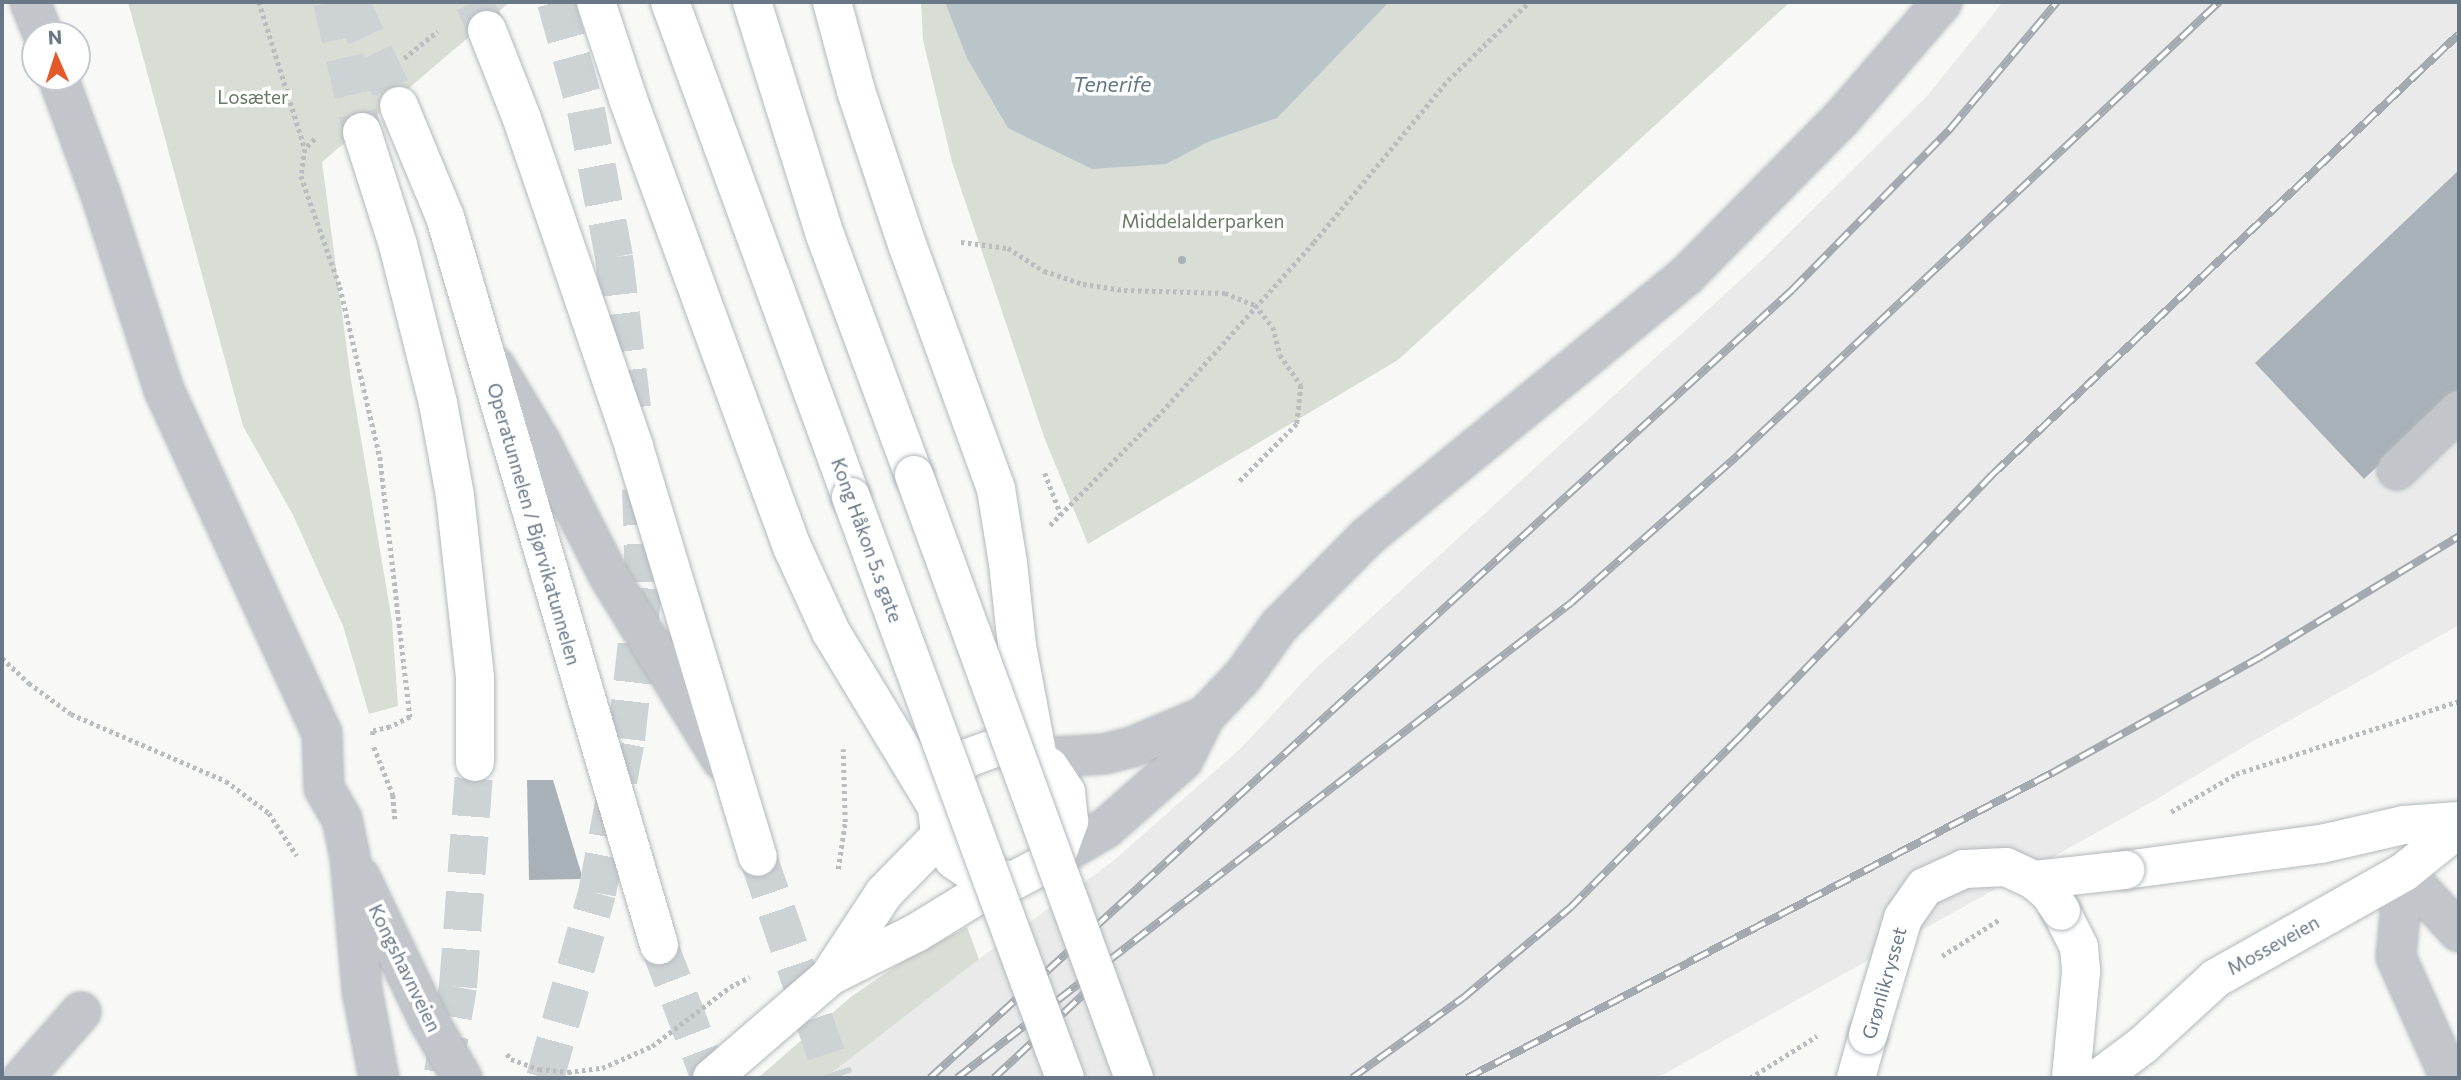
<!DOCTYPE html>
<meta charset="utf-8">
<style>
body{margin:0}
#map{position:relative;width:2461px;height:1080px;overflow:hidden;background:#f8f9f6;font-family:Commissioner,sans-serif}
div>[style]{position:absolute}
.built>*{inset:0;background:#e9eae9}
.green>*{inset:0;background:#d8ddd5}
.water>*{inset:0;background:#bac5ca}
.building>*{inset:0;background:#a8b1b7}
.round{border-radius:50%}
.highway-tunnel>*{height:38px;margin-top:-19px;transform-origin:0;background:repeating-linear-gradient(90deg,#cdd2d5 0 38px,transparent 0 57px)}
.path>*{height:4.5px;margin-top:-2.25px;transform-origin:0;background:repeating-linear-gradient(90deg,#babdc0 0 3.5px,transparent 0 7px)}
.roads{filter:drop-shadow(0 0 2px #b3b8bc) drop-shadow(0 0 2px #b3b8bc)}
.minor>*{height:38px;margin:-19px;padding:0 19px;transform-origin:19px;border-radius:19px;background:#c2c6ca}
.major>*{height:38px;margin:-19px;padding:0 19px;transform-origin:19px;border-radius:19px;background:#fff}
.highway>*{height:38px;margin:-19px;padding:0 19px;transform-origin:19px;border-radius:19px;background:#fff}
.rail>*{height:8px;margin-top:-4px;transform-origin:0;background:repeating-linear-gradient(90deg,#fff 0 16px,#a3a9af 0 32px);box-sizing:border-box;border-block:2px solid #a3a9af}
.bridges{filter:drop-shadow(0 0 2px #b3b8bc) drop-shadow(0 0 2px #b3b8bc)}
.major-bridge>*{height:38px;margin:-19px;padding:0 19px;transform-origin:19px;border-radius:19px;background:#fff}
.highway-bridge>*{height:38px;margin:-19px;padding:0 19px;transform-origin:19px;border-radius:19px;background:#fff}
span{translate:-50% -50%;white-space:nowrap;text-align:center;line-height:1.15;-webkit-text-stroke:7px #fff;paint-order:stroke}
.park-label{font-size:19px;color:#667962}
.street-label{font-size:19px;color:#687887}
.water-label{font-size:21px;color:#637982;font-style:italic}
.frame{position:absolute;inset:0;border:4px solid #687887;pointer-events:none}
.north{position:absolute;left:21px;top:21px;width:70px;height:70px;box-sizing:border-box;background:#fff;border:2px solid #c3c9cf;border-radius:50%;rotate:357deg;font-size:19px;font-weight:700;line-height:28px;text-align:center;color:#687887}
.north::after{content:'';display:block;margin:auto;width:24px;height:32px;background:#e3592b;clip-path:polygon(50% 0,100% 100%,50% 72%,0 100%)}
</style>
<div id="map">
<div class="built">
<i style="clip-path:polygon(2003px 2px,2459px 2px,2459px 625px,2255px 740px,2155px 800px,1657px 1078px,825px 1078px,939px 988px,1112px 862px,1241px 748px,1315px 669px,1760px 262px,1927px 96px)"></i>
</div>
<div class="green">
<i style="clip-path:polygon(128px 2px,510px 2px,322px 162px,351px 380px,392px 621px,398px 706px,369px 714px,343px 626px,293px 515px,243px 426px)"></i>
<i style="clip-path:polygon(921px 2px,1790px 2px,1398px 360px,1088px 544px,1044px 437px,952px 162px,923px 40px)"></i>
<i style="clip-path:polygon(967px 927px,979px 959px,825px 1078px,758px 1078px,852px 996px,902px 962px)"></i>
</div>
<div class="water">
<i style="clip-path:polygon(945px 2px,1389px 2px,1277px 118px,1210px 141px,1166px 164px,1092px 169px,1008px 128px,967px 58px)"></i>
</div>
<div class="building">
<i style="clip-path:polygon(2459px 170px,2459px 390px,2364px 479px,2255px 363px)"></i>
<i class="round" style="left:1178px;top:256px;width:8px;height:8px"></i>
<i style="clip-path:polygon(527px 780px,553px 780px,583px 879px,529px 880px)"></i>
</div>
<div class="highway-tunnel">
<i style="left:332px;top:2px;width:133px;rotate:77deg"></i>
<i style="left:350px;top:2px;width:115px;rotate:64.8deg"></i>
<i style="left:474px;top:2px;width:31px;rotate:65deg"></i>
<i style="left:556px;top:2px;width:112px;rotate:74.5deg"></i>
<i style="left:586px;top:110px;width:150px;rotate:79.2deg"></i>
<i style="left:614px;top:257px;width:160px;rotate:83.2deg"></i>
<i style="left:758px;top:857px;width:234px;rotate:71deg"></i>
<i style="left:659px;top:945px;width:142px;rotate:69deg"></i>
<i style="left:443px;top:1073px;width:87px;rotate:-80.1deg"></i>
<i style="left:458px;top:987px;width:226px;rotate:-85.7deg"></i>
<i style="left:545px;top:1078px;width:192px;rotate:-74.3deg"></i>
<i style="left:597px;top:893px;width:157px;rotate:-79.3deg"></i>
<i style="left:626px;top:739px;width:158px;rotate:-83.5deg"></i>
<i style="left:644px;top:582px;width:93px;rotate:-91.8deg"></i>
</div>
<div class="path">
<i style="left:259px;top:2px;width:154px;rotate:72.6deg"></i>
<i style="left:404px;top:58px;width:43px;rotate:-38.5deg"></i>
<i style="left:315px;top:139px;width:14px;rotate:135deg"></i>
<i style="left:305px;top:149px;width:27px;rotate:98deg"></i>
<i style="left:301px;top:176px;width:118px;rotate:70.6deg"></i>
<i style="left:340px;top:287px;width:175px;rotate:76.8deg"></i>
<i style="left:380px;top:457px;width:262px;rotate:83.4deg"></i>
<i style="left:410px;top:717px;width:22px;rotate:153deg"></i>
<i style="left:390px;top:727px;width:17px;rotate:167deg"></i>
<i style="left:373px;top:731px;width:4px;rotate:90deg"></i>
<i style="left:961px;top:242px;width:47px;rotate:7.3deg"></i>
<i style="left:1008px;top:248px;width:43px;rotate:32.6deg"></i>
<i style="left:1044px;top:271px;width:41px;rotate:18.4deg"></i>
<i style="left:1083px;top:284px;width:41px;rotate:8.3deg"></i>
<i style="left:1124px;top:290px;width:101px;rotate:1.7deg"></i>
<i style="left:1225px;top:293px;width:32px;rotate:22deg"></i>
<i style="left:1255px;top:305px;width:28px;rotate:51deg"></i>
<i style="left:1273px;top:327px;width:29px;rotate:76deg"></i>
<i style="left:1280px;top:355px;width:37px;rotate:55deg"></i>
<i style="left:1301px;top:385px;width:39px;rotate:96deg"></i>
<i style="left:1297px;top:424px;width:82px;rotate:135deg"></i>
<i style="left:1045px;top:473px;width:45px;rotate:69.1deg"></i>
<i style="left:1050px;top:525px;width:152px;rotate:-45.3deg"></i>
<i style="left:1157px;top:417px;width:235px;rotate:-48.1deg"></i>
<i style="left:1314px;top:242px;width:210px;rotate:-50.4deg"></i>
<i style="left:1448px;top:80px;width:112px;rotate:-43.9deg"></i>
<i style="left:2px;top:658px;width:37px;rotate:43deg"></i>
<i style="left:29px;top:683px;width:52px;rotate:36.4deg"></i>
<i style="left:71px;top:714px;width:169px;rotate:23.4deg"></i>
<i style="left:226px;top:781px;width:54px;rotate:36.7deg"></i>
<i style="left:269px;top:813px;width:51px;rotate:56.9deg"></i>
<i style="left:374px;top:747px;width:52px;rotate:68.4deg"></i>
<i style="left:393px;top:795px;width:24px;rotate:85deg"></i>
<i style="left:2171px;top:812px;width:75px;rotate:-30.3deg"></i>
<i style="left:2236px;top:774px;width:235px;rotate:-18.1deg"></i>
<i style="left:838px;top:869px;width:48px;rotate:-81.5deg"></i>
<i style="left:845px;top:822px;width:73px;rotate:-91.6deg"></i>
<i style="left:1942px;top:956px;width:69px;rotate:-32.5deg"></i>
<i style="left:507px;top:1054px;width:6px;rotate:51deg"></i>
<i style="left:511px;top:1059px;width:30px;rotate:20deg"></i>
<i style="left:539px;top:1069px;width:29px;rotate:6deg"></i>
<i style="left:568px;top:1072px;width:34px;rotate:-7deg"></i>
<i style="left:602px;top:1068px;width:55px;rotate:-23.7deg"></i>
<i style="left:652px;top:1046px;width:98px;rotate:-37.1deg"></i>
<i style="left:730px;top:987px;width:22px;rotate:-27deg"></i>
<i style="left:1750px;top:1078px;width:79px;rotate:-32.1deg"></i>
</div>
<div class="roads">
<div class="minor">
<i style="left:30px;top:2px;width:35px;rotate:68deg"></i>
<i style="left:58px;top:77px;width:126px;rotate:70deg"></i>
<i style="left:101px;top:195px;width:205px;rotate:72.1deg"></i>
<i style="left:164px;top:390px;width:378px;rotate:65.3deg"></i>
<i style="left:322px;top:733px;width:55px;rotate:87.9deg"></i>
<i style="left:324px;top:788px;width:36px;rotate:60deg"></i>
<i style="left:342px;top:819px;width:39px;rotate:78deg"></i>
<i style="left:350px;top:857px;width:134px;rotate:84.8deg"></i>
<i style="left:362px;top:990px;width:90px;rotate:79.1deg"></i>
<i style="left:495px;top:366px;width:90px;rotate:59.1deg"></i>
<i style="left:541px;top:443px;width:152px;rotate:62.9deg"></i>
<i style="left:610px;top:578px;width:214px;rotate:58.4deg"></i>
<i style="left:2397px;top:470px;width:86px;rotate:-44.1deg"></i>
<i style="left:1038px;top:758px;width:66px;rotate:-3.5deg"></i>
<i style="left:1104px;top:754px;width:29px;rotate:-14deg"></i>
<i style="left:1132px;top:747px;width:79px;rotate:-23deg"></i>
<i style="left:1050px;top:861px;width:65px;rotate:-30.5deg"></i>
<i style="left:1106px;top:828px;width:103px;rotate:-41.4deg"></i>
<i style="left:1183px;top:760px;width:49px;rotate:-63.4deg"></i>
<i style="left:1205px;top:716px;width:55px;rotate:-46.5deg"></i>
<i style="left:1243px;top:676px;width:62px;rotate:-54.2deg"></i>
<i style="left:1279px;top:626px;width:125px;rotate:-45.3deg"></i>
<i style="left:1367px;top:537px;width:414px;rotate:-39.3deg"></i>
<i style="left:1687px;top:275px;width:221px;rotate:-45.4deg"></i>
<i style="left:1842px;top:118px;width:153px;rotate:-49.2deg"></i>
<i style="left:2404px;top:872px;width:85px;rotate:95.4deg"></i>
<i style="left:2396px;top:957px;width:133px;rotate:65.9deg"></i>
<i style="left:2404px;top:872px;width:81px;rotate:47.5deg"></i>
<i style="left:360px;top:877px;width:160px;rotate:64.4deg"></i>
<i style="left:429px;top:1021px;width:66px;rotate:59.9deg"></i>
<i style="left:23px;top:1078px;width:88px;rotate:-48.7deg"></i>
</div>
<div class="major">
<i style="left:2125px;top:870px;width:198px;rotate:-7.6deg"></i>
<i style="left:2321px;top:844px;width:85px;rotate:-12.9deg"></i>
<i style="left:2404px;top:825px;width:55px;rotate:-4.2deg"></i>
<i style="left:2061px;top:911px;width:40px;rotate:63.4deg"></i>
<i style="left:2079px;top:947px;width:25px;rotate:85deg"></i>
<i style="left:2081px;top:972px;width:106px;rotate:95.4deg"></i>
<i style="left:1856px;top:1078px;width:45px;rotate:-74.4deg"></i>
<i style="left:2099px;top:1078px;width:55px;rotate:-36.9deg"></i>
<i style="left:2143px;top:1045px;width:99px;rotate:-42.5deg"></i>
<i style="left:2216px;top:978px;width:216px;rotate:-29.4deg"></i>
<i style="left:2404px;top:872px;width:70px;rotate:-38.7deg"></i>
</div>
<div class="highway">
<i style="left:596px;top:2px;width:102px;rotate:71.7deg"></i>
<i style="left:628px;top:99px;width:479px;rotate:69.9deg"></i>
<i style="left:793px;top:549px;width:91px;rotate:65.4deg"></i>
<i style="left:831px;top:632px;width:205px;rotate:58.8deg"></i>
<i style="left:937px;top:807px;width:29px;rotate:84deg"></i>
<i style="left:940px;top:836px;width:13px;rotate:63deg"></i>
<i style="left:946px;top:848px;width:14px;rotate:56deg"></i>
<i style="left:954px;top:860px;width:27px;rotate:34deg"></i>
<i style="left:976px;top:875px;width:14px;rotate:17deg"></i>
<i style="left:989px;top:879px;width:26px;rotate:2deg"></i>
<i style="left:1015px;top:880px;width:40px;rotate:-28deg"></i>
<i style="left:1050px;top:861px;width:15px;rotate:-53deg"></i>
<i style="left:1059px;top:849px;width:30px;rotate:-70deg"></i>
<i style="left:1069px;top:821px;width:29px;rotate:-96deg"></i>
<i style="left:1066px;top:792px;width:30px;rotate:-124deg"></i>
<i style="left:1049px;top:767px;width:30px;rotate:-147deg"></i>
<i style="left:1024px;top:751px;width:14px;rotate:-168deg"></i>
<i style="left:1010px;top:748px;width:15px;rotate:180deg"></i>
<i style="left:995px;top:748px;width:30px;rotate:160deg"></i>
<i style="left:967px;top:758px;width:30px;rotate:135deg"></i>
<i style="left:946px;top:779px;width:29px;rotate:108deg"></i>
<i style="left:670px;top:2px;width:527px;rotate:69.91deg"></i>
<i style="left:752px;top:2px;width:244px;rotate:72.6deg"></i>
<i style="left:825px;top:235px;width:256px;rotate:69.7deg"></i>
<i style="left:832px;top:2px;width:92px;rotate:74.9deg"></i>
<i style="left:856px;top:91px;width:164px;rotate:71.6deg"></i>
<i style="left:908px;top:247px;width:258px;rotate:70deg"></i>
<i style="left:996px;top:489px;width:75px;rotate:80.8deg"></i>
<i style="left:1008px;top:563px;width:83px;rotate:83.8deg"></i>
<i style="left:1017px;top:646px;width:114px;rotate:79.4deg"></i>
<i style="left:487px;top:30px;width:96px;rotate:68.5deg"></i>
<i style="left:522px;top:119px;width:347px;rotate:71.1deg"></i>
<i style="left:634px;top:447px;width:428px;rotate:73.2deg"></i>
<i style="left:399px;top:106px;width:120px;rotate:67.5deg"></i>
<i style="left:445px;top:217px;width:759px;rotate:73.62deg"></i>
<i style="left:362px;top:132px;width:119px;rotate:72.3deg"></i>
<i style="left:398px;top:245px;width:163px;rotate:75.8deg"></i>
<i style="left:438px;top:403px;width:95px;rotate:79.6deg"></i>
<i style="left:455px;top:496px;width:183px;rotate:83.7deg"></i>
<i style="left:475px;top:678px;width:84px;rotate:90deg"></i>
<i style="left:831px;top:974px;width:97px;rotate:-56.8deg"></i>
<i style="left:884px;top:893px;width:80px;rotate:-45.5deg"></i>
<i style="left:712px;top:1078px;width:156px;rotate:-40.8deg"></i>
<i style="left:830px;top:976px;width:96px;rotate:-26.6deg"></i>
<i style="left:916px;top:933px;width:101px;rotate:-31.6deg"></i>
</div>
</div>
<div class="rail">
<i style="left:930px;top:1078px;width:1168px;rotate:-42.43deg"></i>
<i style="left:1792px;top:290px;width:226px;rotate:-45.5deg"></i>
<i style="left:1950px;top:129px;width:166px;rotate:-49.9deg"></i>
<i style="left:957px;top:1078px;width:776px;rotate:-37.73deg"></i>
<i style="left:1571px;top:603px;width:223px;rotate:-41.5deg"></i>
<i style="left:1738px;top:455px;width:661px;rotate:-43.28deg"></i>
<i style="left:994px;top:1078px;width:127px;rotate:-43.1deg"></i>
<i style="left:1352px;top:1078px;width:137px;rotate:-35.8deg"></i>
<i style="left:1463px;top:998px;width:140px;rotate:-40.1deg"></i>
<i style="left:1570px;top:908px;width:237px;rotate:-45.2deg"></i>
<i style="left:1737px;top:740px;width:368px;rotate:-46.1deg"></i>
<i style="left:1992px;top:475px;width:642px;rotate:-43.36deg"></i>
<i style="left:1467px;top:1078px;width:660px;rotate:-27.54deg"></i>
<i style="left:2052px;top:773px;width:240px;rotate:-29.1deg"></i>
<i style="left:2262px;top:656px;width:231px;rotate:-31.3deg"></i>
</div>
<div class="bridges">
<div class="major-bridge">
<i style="left:2034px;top:880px;width:92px;rotate:-6.3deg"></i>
<i style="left:1868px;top:1035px;width:122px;rotate:-73.3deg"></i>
<i style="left:1903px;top:918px;width:38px;rotate:-55deg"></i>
<i style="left:1925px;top:887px;width:43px;rotate:-24.8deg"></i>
<i style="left:1964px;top:869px;width:42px;rotate:-2.7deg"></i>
<i style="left:2006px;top:867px;width:31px;rotate:25deg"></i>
<i style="left:2034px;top:880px;width:21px;rotate:41deg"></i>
<i style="left:2050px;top:894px;width:20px;rotate:57deg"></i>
</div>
<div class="highway-bridge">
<i style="left:914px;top:475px;width:642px;rotate:69.96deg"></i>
<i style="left:851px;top:497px;width:619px;rotate:69.78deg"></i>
</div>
</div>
<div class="park-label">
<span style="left:253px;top:97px">Losæter</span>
<span style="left:1203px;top:221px">Middelalderparken</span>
</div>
<div class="street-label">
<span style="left:534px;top:524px;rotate:74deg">Operatunnelen / Bjørvikatunnelen</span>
<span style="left:867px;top:540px;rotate:70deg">Kong Håkon 5.s gate</span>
<span style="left:2273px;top:945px;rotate:-29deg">Mosseveien</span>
<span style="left:405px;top:968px;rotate:64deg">Kongshavnveien</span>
<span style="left:1884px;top:983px;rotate:-74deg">Grønlikrysset</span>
</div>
<div class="water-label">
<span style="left:1112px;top:84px">Tenerife</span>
</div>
<div class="frame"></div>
<div class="north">N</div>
</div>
